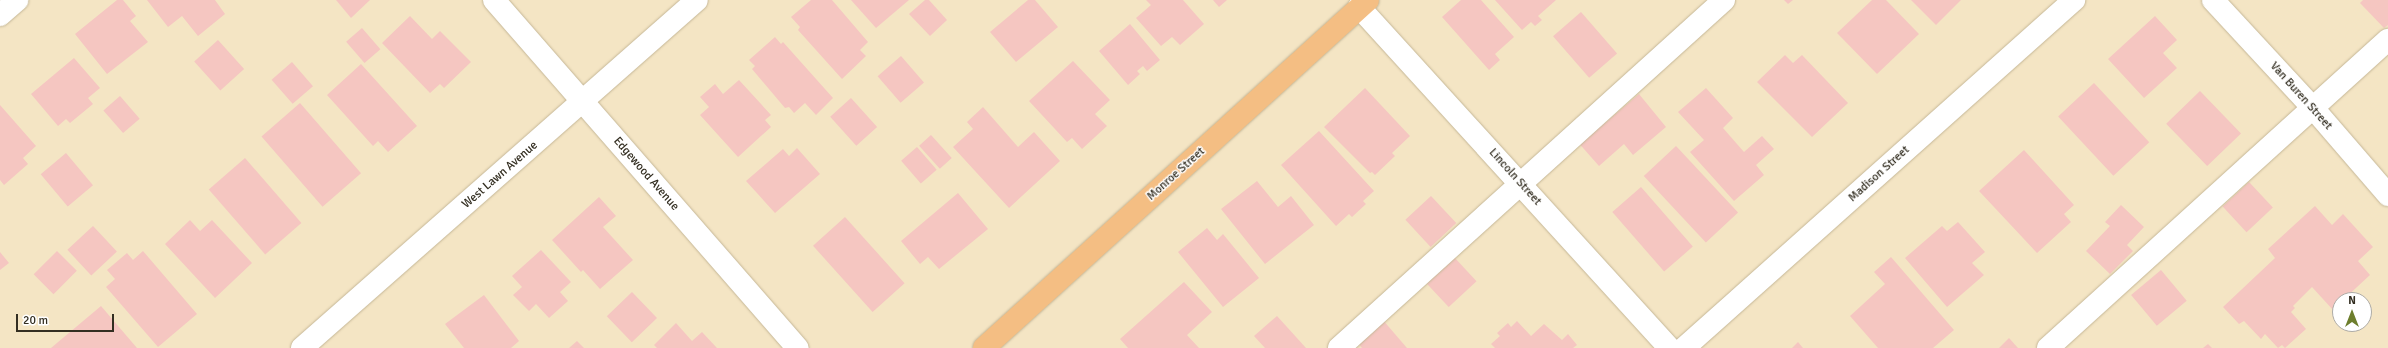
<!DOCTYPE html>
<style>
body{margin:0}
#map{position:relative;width:2388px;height:348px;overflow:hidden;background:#f4e5c4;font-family:Signika,sans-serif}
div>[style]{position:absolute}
.building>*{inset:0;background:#f5c6c1;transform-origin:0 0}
.roads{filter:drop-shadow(0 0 1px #c5b797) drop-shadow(0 0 1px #c5b797)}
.minor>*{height:22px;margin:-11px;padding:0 11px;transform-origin:11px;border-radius:11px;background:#fff}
.major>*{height:22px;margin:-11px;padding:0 11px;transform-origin:11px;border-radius:11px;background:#f4be83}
span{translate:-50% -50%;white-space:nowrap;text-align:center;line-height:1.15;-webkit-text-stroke:3px #fff;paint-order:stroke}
.street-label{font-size:12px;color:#332e21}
.north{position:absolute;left:2332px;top:292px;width:40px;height:40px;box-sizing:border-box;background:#fff;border:1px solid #adaba6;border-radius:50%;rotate:0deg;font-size:11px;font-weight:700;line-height:16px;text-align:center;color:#332e21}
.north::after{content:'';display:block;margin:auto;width:14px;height:18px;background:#6d7e2d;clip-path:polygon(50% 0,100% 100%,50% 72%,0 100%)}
.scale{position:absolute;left:16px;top:314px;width:98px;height:18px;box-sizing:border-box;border:2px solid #332e21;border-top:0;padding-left:5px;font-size:12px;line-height:14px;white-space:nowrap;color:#332e21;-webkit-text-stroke:3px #fff;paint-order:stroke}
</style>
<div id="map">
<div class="building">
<i style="clip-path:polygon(117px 0,123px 0,136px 16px,130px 21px,148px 42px,107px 74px,75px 34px)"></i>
<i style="clip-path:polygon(147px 0,215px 0,225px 14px,198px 36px,182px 16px,168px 27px)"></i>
<i style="clip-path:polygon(336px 0,370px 0,351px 18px)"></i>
<i style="clip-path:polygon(811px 0,832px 0,868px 42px,860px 50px,866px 56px,842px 79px,798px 30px,800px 27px,791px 17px)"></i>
<i style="clip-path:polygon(851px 0,909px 0,876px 28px)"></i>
<i style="clip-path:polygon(925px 0,929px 0,947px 20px,930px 36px,909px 14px)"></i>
<i style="clip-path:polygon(1028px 0,1035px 0,1058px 27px,1016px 62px,990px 32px)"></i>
<i style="clip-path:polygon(1146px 0,1183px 0,1204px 24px,1180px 45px,1172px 37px,1161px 46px,1136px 18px,1151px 5px)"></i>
<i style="clip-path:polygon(1213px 0,1227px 0,1219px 7px)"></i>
<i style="clip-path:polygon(1461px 0,1481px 0,1514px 37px,1495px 54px,1500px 60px,1489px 70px,1442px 17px)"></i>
<i style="clip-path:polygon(1495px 0,1556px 0,1538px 16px,1542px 20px,1535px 26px,1531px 22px,1522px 30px)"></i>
<i style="clip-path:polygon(1784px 0,1793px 0,1788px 4px)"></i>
<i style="clip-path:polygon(1872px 0,1886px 0,1919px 34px,1877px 74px,1837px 33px)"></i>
<i style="clip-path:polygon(1911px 0,1961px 0,1936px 25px)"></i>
<i style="clip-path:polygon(2363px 0,2388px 0,2388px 25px,2384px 28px,2360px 3px)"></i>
<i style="left:1581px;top:12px;width:55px;height:37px;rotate:49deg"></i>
<i style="clip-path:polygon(410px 16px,432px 39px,440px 31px,471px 62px,444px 88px,440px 84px,430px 93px,382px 43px)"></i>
<i style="clip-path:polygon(2155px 16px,2177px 40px,2163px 53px,2177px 68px,2144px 98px,2108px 59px)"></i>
<i style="clip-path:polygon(1130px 24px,1160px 60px,1147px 71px,1143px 66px,1137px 71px,1140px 74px,1128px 85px,1099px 51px)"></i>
<i style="left:362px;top:28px;width:28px;height:21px;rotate:49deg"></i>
<i style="clip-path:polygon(775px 37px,781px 44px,783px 42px,833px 98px,816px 115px,805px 103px,794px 113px,789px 107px,785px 108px,752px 69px,755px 66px,749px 60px)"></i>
<i style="left:218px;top:40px;width:39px;height:32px;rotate:48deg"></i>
<i style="clip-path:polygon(1785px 55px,1793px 63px,1802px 55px,1848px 103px,1812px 137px,1757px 82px)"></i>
<i style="left:901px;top:56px;width:35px;height:31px;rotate:49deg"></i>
<i style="clip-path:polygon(74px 58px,100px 88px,88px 98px,93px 104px,70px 123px,66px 119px,58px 126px,31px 94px)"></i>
<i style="clip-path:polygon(1073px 61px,1110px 100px,1095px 114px,1107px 126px,1082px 149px,1072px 138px,1067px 142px,1029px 101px)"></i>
<i style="left:292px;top:62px;width:32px;height:27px;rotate:49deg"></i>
<i style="clip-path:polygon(361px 64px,417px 126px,388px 152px,378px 141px,373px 146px,327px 95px)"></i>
<i style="clip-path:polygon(739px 80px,771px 115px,765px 120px,771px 127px,738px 157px,700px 115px,709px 107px,700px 97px,715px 84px,723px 94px)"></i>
<i style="left:2094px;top:83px;width:81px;height:49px;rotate:47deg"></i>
<i style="clip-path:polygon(1365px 88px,1410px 136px,1392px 153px,1395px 156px,1375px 175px,1372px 172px,1370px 173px,1324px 127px)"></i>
<i style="clip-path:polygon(1706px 88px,1733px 118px,1723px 128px,1744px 152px,1762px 136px,1774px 149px,1756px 165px,1764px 175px,1734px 201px,1690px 152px,1704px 140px,1678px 112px)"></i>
<i style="left:2200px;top:91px;width:59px;height:47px;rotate:46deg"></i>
<i style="clip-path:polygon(1639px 94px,1666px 127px,1633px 155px,1624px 144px,1599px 166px,1576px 140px,1601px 119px,1605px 123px)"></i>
<i style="left:120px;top:96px;width:30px;height:22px;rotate:49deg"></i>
<i style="left:851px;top:98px;width:39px;height:28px;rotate:48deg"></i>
<i style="left:300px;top:103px;width:93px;height:51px;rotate:49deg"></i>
<i style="clip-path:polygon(0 105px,36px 146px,23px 158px,28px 164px,4px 185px,0 180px)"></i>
<i style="clip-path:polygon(983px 107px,1018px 147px,1034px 132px,1060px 161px,1009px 208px,953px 147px,973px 129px,967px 122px)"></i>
<i style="clip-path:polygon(1319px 131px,1374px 191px,1363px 201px,1366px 204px,1352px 217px,1349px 214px,1336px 226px,1281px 165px)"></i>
<i style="left:931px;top:135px;width:31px;height:16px;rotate:48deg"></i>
<i style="left:1676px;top:146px;width:91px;height:44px;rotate:47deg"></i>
<i style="left:917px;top:147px;width:30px;height:21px;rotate:49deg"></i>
<i style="clip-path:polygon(797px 148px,820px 174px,775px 213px,746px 181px,783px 149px,789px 156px)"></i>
<i style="clip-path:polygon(2024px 150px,2074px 205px,2064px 214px,2071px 222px,2037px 253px,1979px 191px)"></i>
<i style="left:66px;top:153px;width:42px;height:33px;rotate:50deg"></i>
<i style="left:245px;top:158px;width:86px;height:48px;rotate:49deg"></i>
<i style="clip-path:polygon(1257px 181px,1278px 207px,1291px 196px,1314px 225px,1265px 264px,1221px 209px)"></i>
<i style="left:2249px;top:182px;width:35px;height:36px;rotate:47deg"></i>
<i style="left:1641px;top:187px;width:79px;height:38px;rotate:49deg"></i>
<i style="clip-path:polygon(958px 193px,988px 229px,939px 269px,928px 257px,920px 264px,901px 241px)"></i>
<i style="left:1431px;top:196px;width:37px;height:35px;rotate:47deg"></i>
<i style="clip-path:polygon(599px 197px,616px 216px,603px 227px,633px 260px,600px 289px,583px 270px,581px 272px,552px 240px)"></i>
<i style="clip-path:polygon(2121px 205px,2144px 227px,2127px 245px,2133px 251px,2110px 274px,2086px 251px,2110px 226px,2105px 222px)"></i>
<i style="clip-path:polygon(2315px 206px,2332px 225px,2343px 214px,2373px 247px,2358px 261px,2370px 275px,2343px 300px,2340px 300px,2340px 303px,2333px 310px,2312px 287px,2293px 306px,2295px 308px,2291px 312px,2306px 329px,2285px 348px,2282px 345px,2278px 348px,2265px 334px,2261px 339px,2244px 321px,2239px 324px,2223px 307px,2275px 258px,2268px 249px)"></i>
<i style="left:845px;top:217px;width:89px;height:43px;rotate:48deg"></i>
<i style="clip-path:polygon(190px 220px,200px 231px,212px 220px,252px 263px,215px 298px,165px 244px)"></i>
<i style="clip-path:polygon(1958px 222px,1985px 252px,1972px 263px,1984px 275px,1947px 307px,1905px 258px,1942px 226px,1947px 231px)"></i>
<i style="left:93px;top:226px;width:35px;height:35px;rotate:47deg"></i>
<i style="clip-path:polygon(1207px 228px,1217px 240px,1223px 234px,1259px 278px,1223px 307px,1178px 252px)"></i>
<i style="clip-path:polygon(541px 250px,571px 282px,560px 292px,568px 301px,549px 318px,536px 304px,529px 311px,513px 295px,522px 287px,512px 276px)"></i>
<i style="left:57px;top:251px;width:28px;height:33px;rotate:45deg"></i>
<i style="clip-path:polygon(143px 251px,197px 314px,158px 347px,106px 287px,115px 279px,107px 270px,127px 253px,133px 260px)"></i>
<i style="clip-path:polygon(0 252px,9px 263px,0 270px)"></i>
<i style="left:1454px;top:257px;width:33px;height:38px;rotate:47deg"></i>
<i style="clip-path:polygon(1891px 257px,1954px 330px,1933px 348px,1878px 348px,1850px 316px,1885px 284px,1874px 272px)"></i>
<i style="left:2161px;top:270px;width:40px;height:39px;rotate:50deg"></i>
<i style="clip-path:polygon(1184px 282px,1212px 312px,1187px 335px,1199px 348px,1128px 348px,1120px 339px)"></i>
<i style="left:632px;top:292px;width:36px;height:35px;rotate:46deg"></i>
<i style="clip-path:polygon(484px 295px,519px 341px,511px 348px,464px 348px,445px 324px)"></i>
<i style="clip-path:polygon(101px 306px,137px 348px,51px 348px)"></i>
<i style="clip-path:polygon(1277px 316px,1306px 348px,1265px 348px,1254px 336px)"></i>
<i style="clip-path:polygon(1382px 319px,1407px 348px,1362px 348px,1356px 341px)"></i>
<i style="clip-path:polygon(1517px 321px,1531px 336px,1544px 324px,1562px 340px,1568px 334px,1577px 345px,1573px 348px,1495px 348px,1491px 344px,1500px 336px,1497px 333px,1508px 323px,1511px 327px)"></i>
<i style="clip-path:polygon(676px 323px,692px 341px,702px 332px,717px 348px,657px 348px,654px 345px)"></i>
<i style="clip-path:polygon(2009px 338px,2018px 348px,1999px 348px)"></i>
<i style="clip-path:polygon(577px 341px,584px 348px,569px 348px)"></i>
<i style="clip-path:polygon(1798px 342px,1803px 348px,1792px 348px)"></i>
<i style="clip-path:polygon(2208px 344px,2212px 348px,2203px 348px)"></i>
</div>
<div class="roads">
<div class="minor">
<i style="left:494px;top:0;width:462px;rotate:48.9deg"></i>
<i style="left:2213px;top:0;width:147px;rotate:47.2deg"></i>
<i style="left:2313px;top:108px;width:115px;rotate:49.2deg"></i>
<i style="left:1359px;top:7px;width:461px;rotate:47.7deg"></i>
<i style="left:0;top:15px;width:23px;rotate:-41deg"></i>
<i style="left:302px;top:348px;width:526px;rotate:-41.38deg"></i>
<i style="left:1339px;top:348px;width:519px;rotate:-42.11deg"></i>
<i style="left:1684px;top:348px;width:523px;rotate:-41.74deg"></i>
<i style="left:2048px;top:348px;width:459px;rotate:-42.2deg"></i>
</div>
<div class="major">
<i style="left:984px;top:348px;width:518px;rotate:-42.18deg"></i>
</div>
</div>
<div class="street-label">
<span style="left:2301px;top:96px;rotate:48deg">Van Buren Street</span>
<span style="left:646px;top:174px;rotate:49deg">Edgewood Avenue</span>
<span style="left:1176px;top:174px;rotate:-42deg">Monroe Street</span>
<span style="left:1879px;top:174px;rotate:-42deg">Madison Street</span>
<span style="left:500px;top:175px;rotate:-41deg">West Lawn Avenue</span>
<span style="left:1515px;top:177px;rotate:48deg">Lincoln Street</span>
</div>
<div class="north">N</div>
<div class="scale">20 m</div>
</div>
